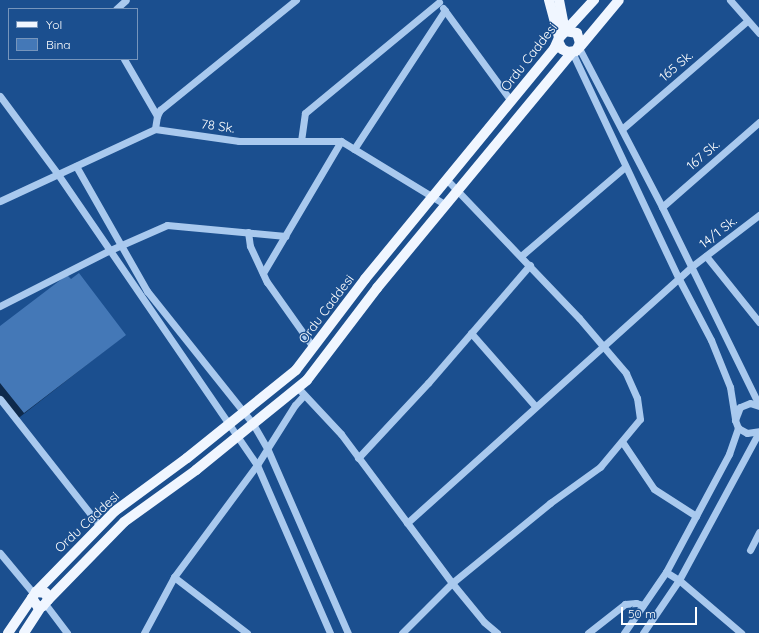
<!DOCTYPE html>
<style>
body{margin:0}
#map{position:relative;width:759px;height:633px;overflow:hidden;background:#1b4f8f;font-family:Quicksand,sans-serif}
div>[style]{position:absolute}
.shadow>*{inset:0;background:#0007}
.building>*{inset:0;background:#4478b7}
.minor>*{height:7px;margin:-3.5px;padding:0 3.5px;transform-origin:3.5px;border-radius:3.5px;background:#a9c9ee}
.major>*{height:10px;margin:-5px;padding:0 5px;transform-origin:5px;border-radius:5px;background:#f0f6ff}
span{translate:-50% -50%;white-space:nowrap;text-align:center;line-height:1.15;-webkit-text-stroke:3px #1b4f8f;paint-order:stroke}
.street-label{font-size:13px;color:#fff}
.legend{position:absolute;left:8px;top:8px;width:130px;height:52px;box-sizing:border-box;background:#1b4f8f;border:1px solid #7695bc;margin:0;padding:5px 7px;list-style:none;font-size:12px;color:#fff}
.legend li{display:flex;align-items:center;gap:8px;height:20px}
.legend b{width:20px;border:1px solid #7695bc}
.scale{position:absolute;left:621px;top:607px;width:76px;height:18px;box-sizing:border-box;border:2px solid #fff;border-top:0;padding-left:5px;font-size:12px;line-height:14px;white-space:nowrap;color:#fff;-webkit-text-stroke:3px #1b4f8f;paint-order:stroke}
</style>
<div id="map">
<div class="shadow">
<i style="clip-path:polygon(0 328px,125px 335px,16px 420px,0 399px)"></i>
</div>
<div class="building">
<i style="clip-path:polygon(79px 273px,126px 335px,24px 413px,0 383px,0 326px,67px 275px,71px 279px)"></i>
</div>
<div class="minor">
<i style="left:730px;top:0;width:44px;rotate:48.7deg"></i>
<i style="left:443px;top:8px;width:115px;rotate:53.8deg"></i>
<i style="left:116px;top:9px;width:13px;rotate:-42deg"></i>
<i style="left:579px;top:48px;width:179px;rotate:62.4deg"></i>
<i style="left:662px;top:207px;width:220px;rotate:63.9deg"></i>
<i style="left:572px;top:52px;width:251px;rotate:64.8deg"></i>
<i style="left:679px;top:279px;width:69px;rotate:62.3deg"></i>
<i style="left:711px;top:340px;width:51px;rotate:68deg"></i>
<i style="left:730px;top:387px;width:33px;rotate:81deg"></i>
<i style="left:124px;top:59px;width:66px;rotate:59.9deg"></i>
<i style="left:157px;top:116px;width:13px;rotate:99deg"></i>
<i style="left:0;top:96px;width:96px;rotate:53.5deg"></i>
<i style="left:57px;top:173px;width:354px;rotate:55.6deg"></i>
<i style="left:257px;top:465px;width:183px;rotate:66.5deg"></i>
<i style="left:157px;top:116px;width:7px;rotate:-63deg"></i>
<i style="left:160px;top:110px;width:175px;rotate:-39deg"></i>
<i style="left:622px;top:129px;width:165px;rotate:-40.8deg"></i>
<i style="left:301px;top:141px;width:28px;rotate:-82deg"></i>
<i style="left:305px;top:113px;width:174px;rotate:-39.6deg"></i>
<i style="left:354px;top:149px;width:166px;rotate:-56.8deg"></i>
<i style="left:76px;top:166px;width:144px;rotate:60.4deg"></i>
<i style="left:147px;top:291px;width:170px;rotate:51.4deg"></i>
<i style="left:253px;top:424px;width:28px;rotate:60deg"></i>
<i style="left:267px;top:448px;width:202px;rotate:66.4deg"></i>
<i style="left:0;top:201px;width:171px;rotate:-24.9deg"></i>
<i style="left:155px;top:129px;width:85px;rotate:8.1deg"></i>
<i style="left:239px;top:141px;width:102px"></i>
<i style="left:341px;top:141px;width:123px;rotate:31.4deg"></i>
<i style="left:662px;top:207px;width:129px;rotate:-41.2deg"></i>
<i style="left:248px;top:232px;width:14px;rotate:82deg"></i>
<i style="left:250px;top:246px;width:40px;rotate:65deg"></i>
<i style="left:267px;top:282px;width:80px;rotate:54.7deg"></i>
<i style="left:521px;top:256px;width:137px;rotate:-40.6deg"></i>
<i style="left:706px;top:256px;width:85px;rotate:51.2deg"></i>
<i style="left:263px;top:273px;width:153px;rotate:-59.4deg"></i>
<i style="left:0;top:306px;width:121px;rotate:-27deg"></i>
<i style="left:108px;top:251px;width:64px;rotate:-23.8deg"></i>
<i style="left:167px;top:225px;width:119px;rotate:5.3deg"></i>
<i style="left:471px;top:333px;width:98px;rotate:48.7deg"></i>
<i style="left:298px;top:388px;width:63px;rotate:46.9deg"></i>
<i style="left:341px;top:434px;width:186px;rotate:53.3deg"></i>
<i style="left:452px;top:583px;width:50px;rotate:50.6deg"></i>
<i style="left:484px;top:622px;width:17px;rotate:40deg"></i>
<i style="left:0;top:399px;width:162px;rotate:51.8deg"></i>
<i style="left:759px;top:406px;width:9px;rotate:-162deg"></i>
<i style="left:750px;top:403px;width:11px;rotate:158deg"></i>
<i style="left:740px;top:407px;width:14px;rotate:111deg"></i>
<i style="left:735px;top:420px;width:9px;rotate:69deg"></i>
<i style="left:738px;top:428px;width:10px;rotate:29deg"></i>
<i style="left:747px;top:433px;width:12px;rotate:-9deg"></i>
<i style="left:623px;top:443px;width:55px;rotate:56deg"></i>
<i style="left:654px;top:489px;width:50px;rotate:32.7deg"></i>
<i style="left:358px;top:458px;width:103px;rotate:-47deg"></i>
<i style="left:428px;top:383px;width:156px;rotate:-49.2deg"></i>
<i style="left:407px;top:523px;width:382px;rotate:-42deg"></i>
<i style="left:691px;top:267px;width:86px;rotate:-37.4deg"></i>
<i style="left:750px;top:550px;width:20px;rotate:-63deg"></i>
<i style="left:0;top:553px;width:53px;rotate:50.3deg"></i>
<i style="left:666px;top:572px;width:15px;rotate:32deg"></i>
<i style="left:679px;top:580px;width:82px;rotate:40.5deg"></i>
<i style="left:174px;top:577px;width:92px;rotate:37.5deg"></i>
<i style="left:46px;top:605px;width:35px;rotate:53deg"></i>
<i style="left:144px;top:633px;width:64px;rotate:-61.8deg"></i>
<i style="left:174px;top:577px;width:139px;rotate:-53.5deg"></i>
<i style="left:257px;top:465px;width:71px;rotate:-57.7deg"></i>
<i style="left:295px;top:405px;width:13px;rotate:-48deg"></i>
<i style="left:402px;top:633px;width:71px;rotate:-45deg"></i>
<i style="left:452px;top:583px;width:127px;rotate:-39.2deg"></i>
<i style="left:550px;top:503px;width:62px;rotate:-35.8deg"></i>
<i style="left:600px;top:467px;width:62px;rotate:-50.2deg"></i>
<i style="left:640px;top:419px;width:21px;rotate:-98deg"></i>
<i style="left:637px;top:398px;width:27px;rotate:-114deg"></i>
<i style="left:626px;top:373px;width:72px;rotate:-130.5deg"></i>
<i style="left:579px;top:318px;width:191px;rotate:-133.7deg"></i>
<i style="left:588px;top:633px;width:47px;rotate:-38.1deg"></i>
<i style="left:625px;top:604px;width:11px;rotate:-5deg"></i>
<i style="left:636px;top:603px;width:7px;rotate:16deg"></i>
<i style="left:624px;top:633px;width:74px;rotate:-55.5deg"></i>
<i style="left:666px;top:572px;width:134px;rotate:-61.9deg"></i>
<i style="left:729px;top:454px;width:28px;rotate:-71deg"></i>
<i style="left:643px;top:633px;width:64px;rotate:-55.8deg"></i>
<i style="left:679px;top:580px;width:168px;rotate:-61.6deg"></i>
</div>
<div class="major">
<i style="left:549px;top:0;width:39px;rotate:75deg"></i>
<i style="left:559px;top:43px;width:7px;rotate:63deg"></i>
<i style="left:562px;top:49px;width:7px;rotate:27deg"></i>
<i style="left:568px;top:52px;width:8px;rotate:-7deg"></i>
<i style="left:576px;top:51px;width:9px;rotate:-63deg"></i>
<i style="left:580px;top:43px;width:10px;rotate:-107deg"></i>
<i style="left:577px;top:33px;width:12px;rotate:-171deg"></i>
<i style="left:565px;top:31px;width:32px;rotate:-101deg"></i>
<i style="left:579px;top:48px;width:62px;rotate:-50.2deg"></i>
<i style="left:36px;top:592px;width:113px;rotate:-45.7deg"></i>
<i style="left:115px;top:511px;width:89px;rotate:-36.4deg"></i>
<i style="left:187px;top:458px;width:140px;rotate:-38.9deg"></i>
<i style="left:296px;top:370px;width:114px;rotate:-52.8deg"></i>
<i style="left:365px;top:279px;width:298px;rotate:-50.6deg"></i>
<i style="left:554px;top:49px;width:12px;rotate:-66deg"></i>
<i style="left:559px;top:38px;width:52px;rotate:-47.4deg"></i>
<i style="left:48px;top:600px;width:109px;rotate:-45.7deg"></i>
<i style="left:124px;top:522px;width:89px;rotate:-35.8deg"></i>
<i style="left:196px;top:470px;width:143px;rotate:-39deg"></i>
<i style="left:307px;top:380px;width:116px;rotate:-52.7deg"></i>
<i style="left:377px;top:288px;width:306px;rotate:-50.4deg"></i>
<i style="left:8px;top:633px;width:50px;rotate:-55.7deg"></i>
<i style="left:36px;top:592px;width:10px;rotate:6deg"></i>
<i style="left:46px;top:593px;width:7px;rotate:74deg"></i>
<i style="left:48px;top:600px;width:8px;rotate:130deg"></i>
<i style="left:43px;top:606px;width:5px;rotate:169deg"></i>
<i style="left:38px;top:607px;width:11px;rotate:-124deg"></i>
<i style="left:24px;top:633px;width:31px;rotate:-57deg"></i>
</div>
<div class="street-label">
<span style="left:529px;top:57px;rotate:-52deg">Ordu Caddesi</span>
<span style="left:676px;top:66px;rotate:-41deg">165 Sk.</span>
<span style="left:218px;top:126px;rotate:8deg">78 Sk.</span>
<span style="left:703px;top:155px;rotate:-41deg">167 Sk.</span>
<span style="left:718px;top:232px;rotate:-38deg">14/1 Sk.</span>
<span style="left:326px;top:309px;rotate:-53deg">Ordu Caddesi</span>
<span style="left:87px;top:522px;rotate:-43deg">Ordu Caddesi</span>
</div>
<ul class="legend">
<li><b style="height:5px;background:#f0f6ff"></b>Yol</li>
<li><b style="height:11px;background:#4478b7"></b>Bina</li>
</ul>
<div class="scale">50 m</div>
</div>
